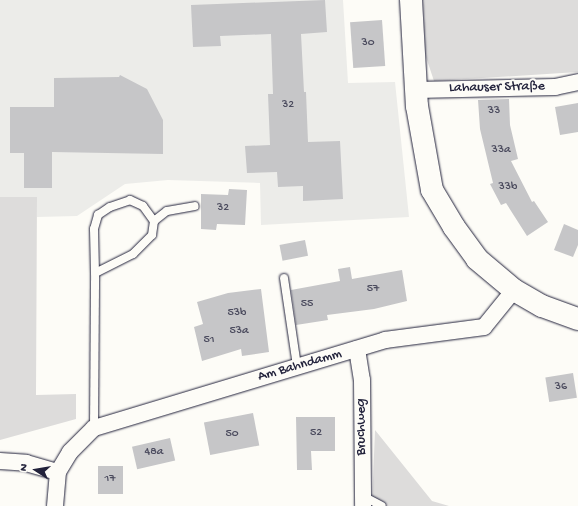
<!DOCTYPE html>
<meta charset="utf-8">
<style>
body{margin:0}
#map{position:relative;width:578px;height:506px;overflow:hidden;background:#fdfcf7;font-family:"Gochi Hand",sans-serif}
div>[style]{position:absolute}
.built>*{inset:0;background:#ecece9}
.green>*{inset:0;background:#dddcdb}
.building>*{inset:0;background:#c6c6c8;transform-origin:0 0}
.roads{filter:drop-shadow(0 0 1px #22223b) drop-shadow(0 0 1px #22223b)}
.lane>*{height:8px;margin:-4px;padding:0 4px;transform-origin:4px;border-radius:4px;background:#fdfcf7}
.street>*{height:16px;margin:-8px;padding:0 8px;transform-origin:8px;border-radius:8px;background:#fdfcf7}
.secondary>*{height:22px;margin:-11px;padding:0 11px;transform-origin:11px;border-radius:11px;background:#fdfcf7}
span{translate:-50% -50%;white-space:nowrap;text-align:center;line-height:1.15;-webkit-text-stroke:4px #fdfcf7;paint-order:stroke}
.number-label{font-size:12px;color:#4b4b5e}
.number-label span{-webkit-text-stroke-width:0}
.street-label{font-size:14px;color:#22223b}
.north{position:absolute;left:16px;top:450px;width:40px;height:40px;-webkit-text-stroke:3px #fdfcf7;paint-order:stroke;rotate:282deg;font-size:11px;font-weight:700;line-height:16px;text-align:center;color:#22223b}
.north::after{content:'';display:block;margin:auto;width:14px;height:18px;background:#22223b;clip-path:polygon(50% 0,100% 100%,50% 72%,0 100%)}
</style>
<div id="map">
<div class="built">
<i style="clip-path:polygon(0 0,343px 0,348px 83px,395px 82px,409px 217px,261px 225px,260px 183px,168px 180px,125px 184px,77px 216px,37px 217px,37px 197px,0 197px)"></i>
</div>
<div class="green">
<i style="clip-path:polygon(423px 0,578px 0,578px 72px,434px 81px,425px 54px)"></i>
<i style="clip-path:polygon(0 197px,37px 197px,36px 395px,76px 394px,76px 419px,0 440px)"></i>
<i style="clip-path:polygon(375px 430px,432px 501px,449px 506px,372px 506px)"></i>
</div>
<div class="building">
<i style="clip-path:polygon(325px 0,327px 32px,301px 34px,304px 92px,306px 92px,308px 142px,340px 141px,343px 199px,303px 201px,303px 186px,278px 187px,277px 172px,247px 173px,245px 146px,270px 145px,268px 94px,273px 94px,271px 34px,220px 36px,221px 46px,193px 47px,191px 5px)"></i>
<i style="left:382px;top:20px;width:46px;height:32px;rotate:86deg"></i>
<i style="clip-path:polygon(120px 75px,147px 89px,163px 120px,163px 154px,52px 152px,52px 188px,24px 188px,24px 153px,10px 153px,10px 107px,54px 107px,54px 78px,119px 77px)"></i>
<i style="clip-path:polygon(509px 99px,510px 125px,518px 159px,511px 161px,532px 202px,534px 201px,548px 222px,527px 236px,506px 203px,501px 205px,490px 184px,493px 183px,480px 129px,478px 100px)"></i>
<i style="clip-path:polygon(578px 103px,578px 132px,560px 135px,555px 107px)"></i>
<i style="clip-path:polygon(229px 189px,247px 190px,245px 225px,217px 224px,216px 230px,201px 229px,201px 194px,228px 195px)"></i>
<i style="clip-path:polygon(564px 224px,578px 230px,578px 245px,573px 257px,554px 250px)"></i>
<i style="left:305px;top:240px;width:16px;height:26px;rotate:79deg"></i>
<i style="clip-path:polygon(350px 267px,352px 279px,402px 270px,407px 301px,374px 309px,327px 315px,328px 320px,296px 325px,291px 290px,340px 281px,338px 269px)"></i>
<i style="clip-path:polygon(261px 289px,269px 352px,242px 356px,241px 349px,202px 361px,194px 327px,203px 324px,197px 302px,228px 293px)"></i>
<i style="left:573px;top:373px;width:25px;height:28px;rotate:81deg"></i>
<i style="left:253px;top:413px;width:33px;height:50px;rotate:79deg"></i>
<i style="clip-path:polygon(296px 417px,335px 417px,335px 451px,311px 451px,312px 470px,297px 470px)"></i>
<i style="left:170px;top:438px;width:23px;height:39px;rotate:77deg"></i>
<i style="left:98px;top:466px;width:25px;height:28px"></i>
</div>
<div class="roads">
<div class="lane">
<i style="left:130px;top:200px;width:14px;rotate:25deg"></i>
<i style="left:143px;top:206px;width:19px;rotate:54deg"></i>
<i style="left:154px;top:221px;width:14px;rotate:98deg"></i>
<i style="left:152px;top:235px;width:27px;rotate:135deg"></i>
<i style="left:133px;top:254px;width:42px;rotate:153.4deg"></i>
<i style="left:95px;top:273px;width:44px;rotate:-91.3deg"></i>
<i style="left:94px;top:229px;width:15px;rotate:-74deg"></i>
<i style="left:98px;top:215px;width:14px;rotate:-34deg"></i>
<i style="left:110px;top:207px;width:21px;rotate:-19deg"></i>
<i style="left:154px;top:221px;width:16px;rotate:-38deg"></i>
<i style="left:167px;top:211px;width:28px;rotate:-10deg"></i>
<i style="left:284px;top:278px;width:89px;rotate:81.6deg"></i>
<i style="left:94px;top:428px;width:155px;rotate:-89.6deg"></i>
<i style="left:363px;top:496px;width:21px;rotate:28deg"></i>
</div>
<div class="street">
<i style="left:416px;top:90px;width:139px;rotate:-1.2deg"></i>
<i style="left:555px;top:87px;width:24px;rotate:-12deg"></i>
<i style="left:357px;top:349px;width:31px;rotate:81deg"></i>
<i style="left:362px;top:380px;width:126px;rotate:89.5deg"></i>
<i style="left:0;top:461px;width:26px;rotate:4deg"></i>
<i style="left:26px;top:463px;width:33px;rotate:16deg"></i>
<i style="left:55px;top:506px;width:34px;rotate:-85deg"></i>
<i style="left:58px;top:472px;width:23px;rotate:-59deg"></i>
<i style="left:70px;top:452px;width:34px;rotate:-45deg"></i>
<i style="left:94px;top:428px;width:304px;rotate:-16.8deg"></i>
<i style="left:385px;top:340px;width:100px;rotate:-7.5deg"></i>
<i style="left:484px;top:327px;width:48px;rotate:-51deg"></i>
</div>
<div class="secondary">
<i style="left:411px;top:0;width:106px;rotate:86.8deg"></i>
<i style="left:417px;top:106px;width:85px;rotate:79.9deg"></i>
<i style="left:432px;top:190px;width:43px;rotate:59.3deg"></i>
<i style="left:454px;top:227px;width:39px;rotate:54deg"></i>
<i style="left:477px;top:259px;width:48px;rotate:40deg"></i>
<i style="left:514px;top:290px;width:32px;rotate:30deg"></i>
<i style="left:542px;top:306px;width:38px;rotate:20deg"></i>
</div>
</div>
<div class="number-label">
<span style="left:368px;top:44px">30</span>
<span style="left:288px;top:106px">32</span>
<span style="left:494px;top:112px">33</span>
<span style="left:501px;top:151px">33a</span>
<span style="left:508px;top:188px">33b</span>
<span style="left:223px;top:209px">32</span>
<span style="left:373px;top:290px">57</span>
<span style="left:307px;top:305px">55</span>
<span style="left:237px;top:314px">53b</span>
<span style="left:239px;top:332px">53a</span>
<span style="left:209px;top:341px">51</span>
<span style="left:561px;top:388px">36</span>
<span style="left:316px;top:434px">52</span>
<span style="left:232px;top:435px">50</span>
<span style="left:154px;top:453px">48a</span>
<span style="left:110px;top:480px">17</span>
</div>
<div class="street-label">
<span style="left:497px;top:88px;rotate:-1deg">Lahauser Straße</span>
<span style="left:300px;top:366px;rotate:-16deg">Am Bahndamm</span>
<span style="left:362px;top:427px;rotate:-90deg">Bruchweg</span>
</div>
<div class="north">N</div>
</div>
